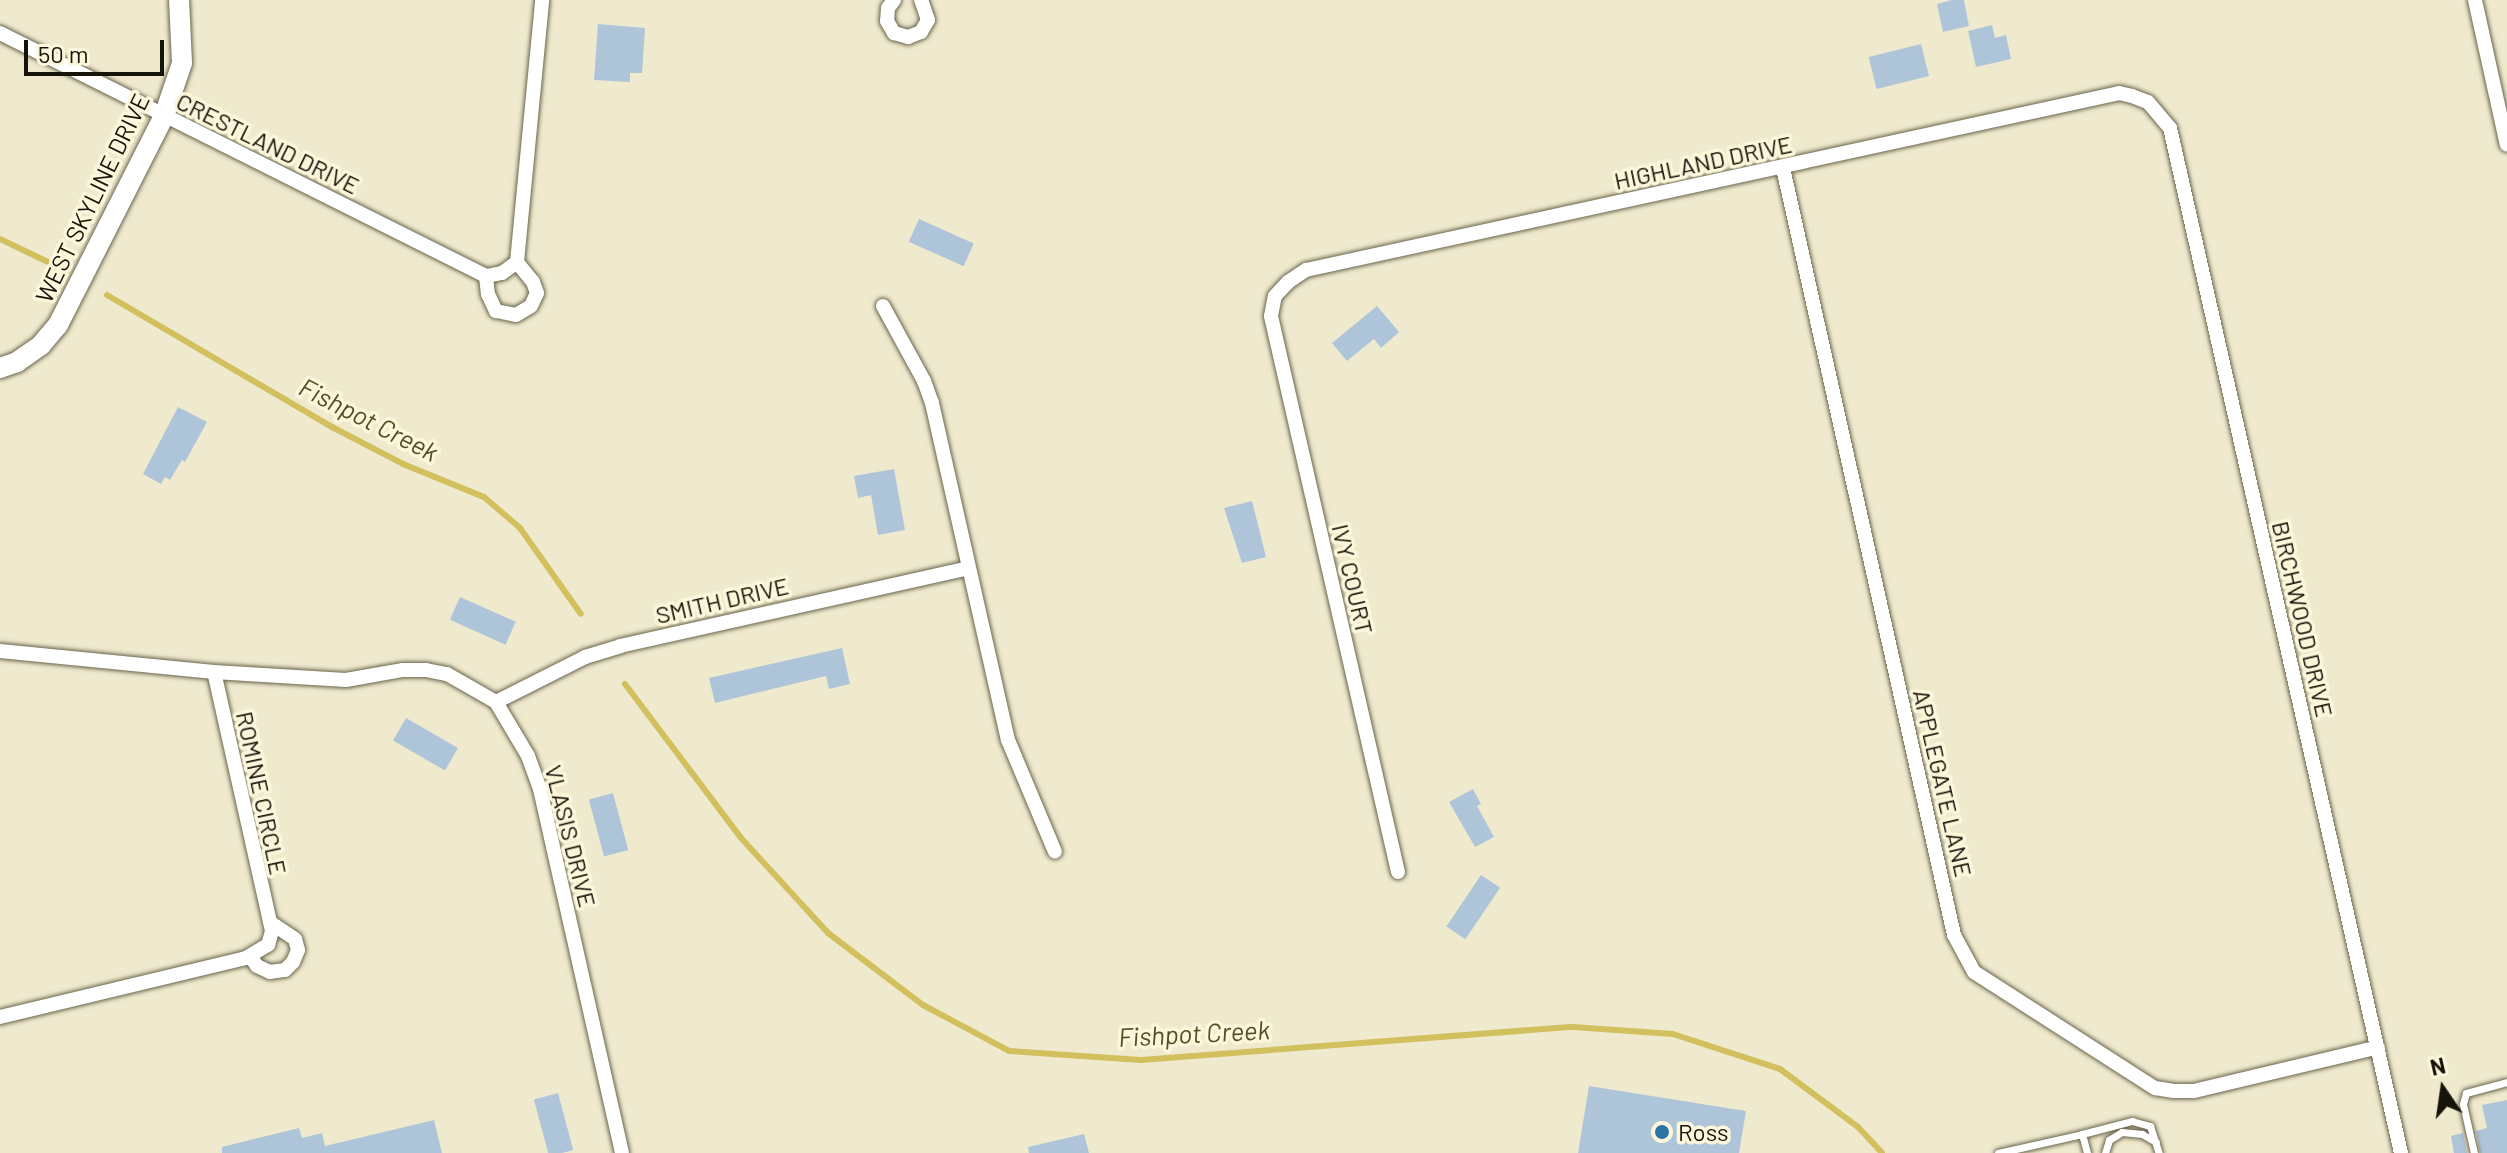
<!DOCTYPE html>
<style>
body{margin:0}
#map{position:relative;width:2507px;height:1153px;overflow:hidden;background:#efeace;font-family:Barlow,sans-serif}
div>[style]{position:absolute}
.stream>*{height:6px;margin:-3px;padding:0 3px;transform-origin:3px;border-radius:3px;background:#d2bf5d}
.building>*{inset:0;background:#aec5d9;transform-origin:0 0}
.roads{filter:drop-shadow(0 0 2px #69644c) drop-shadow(0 0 2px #69644c)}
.lane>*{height:7px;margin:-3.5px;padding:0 3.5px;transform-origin:3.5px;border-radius:3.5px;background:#fff}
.street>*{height:14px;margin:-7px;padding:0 7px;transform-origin:7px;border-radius:7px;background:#fff}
.secondary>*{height:20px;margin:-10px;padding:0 10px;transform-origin:10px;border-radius:10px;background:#fff}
.dots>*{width:22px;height:22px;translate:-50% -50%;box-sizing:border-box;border:4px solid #fcf7db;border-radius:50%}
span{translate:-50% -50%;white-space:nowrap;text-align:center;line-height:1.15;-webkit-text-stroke:7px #fcf7db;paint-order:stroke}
.street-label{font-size:24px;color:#16140a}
.poi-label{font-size:24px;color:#16140a}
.left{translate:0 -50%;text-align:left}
.water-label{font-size:26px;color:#554e24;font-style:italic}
.north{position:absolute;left:2403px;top:1049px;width:80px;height:80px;-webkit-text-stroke:6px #fcf7db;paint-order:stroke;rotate:347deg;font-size:22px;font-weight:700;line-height:32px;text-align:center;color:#16140a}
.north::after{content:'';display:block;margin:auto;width:28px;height:36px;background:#16140a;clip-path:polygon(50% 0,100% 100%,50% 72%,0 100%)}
.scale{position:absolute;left:24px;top:40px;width:140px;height:36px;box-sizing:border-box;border:4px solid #16140a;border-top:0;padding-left:10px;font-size:24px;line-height:28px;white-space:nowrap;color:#16140a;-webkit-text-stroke:6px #fcf7db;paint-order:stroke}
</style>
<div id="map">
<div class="stream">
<i style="left:0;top:239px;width:55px;rotate:25.6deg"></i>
<i style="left:107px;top:295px;width:261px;rotate:30.4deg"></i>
<i style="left:332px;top:427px;width:80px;rotate:27.5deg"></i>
<i style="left:403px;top:464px;width:87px;rotate:22.2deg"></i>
<i style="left:484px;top:497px;width:48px;rotate:40.7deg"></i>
<i style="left:520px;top:528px;width:105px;rotate:54.7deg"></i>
<i style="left:625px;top:684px;width:193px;rotate:53deg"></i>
<i style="left:741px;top:838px;width:129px;rotate:47.5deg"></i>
<i style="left:828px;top:933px;width:119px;rotate:37.2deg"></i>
<i style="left:923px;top:1005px;width:98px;rotate:28.1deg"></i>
<i style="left:1009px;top:1051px;width:132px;rotate:3.9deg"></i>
<i style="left:1141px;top:1060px;width:433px;rotate:-4.4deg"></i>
<i style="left:1573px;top:1027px;width:100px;rotate:4deg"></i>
<i style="left:1673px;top:1034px;width:113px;rotate:18.1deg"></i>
<i style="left:1780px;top:1069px;width:97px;rotate:36.6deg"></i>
<i style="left:1858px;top:1127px;width:35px;rotate:47deg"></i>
</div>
<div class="building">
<i style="clip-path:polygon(1952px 0,1964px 0,1969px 26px,1943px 32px,1937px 4px)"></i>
<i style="clip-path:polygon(598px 24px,645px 28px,642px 73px,630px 73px,630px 82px,594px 80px)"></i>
<i style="clip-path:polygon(1992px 25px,1995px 38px,2006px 35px,2011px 59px,1976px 67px,1968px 31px)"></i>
<i style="left:1921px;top:44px;width:33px;height:54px;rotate:76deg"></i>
<i style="left:919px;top:219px;width:60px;height:25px;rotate:24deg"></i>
<i style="clip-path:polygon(1377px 306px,1399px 332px,1381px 348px,1374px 339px,1347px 361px,1332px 343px)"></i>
<i style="clip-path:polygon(178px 407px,207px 422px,185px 462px,182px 460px,170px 480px,165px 477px,161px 484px,143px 474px)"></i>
<i style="clip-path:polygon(894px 469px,905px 530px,878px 535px,871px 495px,858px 498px,854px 476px)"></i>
<i style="clip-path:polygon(1252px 501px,1266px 557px,1242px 563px,1224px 508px)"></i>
<i style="left:460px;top:597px;width:61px;height:25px;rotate:24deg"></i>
<i style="clip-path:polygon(842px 648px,850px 684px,829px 689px,826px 676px,715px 703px,709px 678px)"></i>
<i style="left:406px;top:718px;width:60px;height:26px;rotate:30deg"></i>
<i style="clip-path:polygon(1473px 789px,1481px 804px,1477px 806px,1494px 837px,1475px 847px,1449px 802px)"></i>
<i style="left:613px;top:793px;width:59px;height:25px;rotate:75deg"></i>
<i style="left:1481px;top:875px;width:23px;height:62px;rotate:34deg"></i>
<i style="clip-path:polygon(1589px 1086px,1746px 1111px,1739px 1153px,1578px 1153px)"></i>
<i style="left:558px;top:1093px;width:59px;height:25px;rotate:75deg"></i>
<i style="clip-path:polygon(2507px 1100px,2507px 1153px,2480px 1153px,2476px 1131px,2487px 1128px,2482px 1105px)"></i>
<i style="clip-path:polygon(434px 1120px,442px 1153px,222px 1153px,222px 1147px,299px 1128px,302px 1138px,322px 1133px,325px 1146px)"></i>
<i style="clip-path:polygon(2463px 1133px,2467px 1153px,2454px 1153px,2451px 1136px)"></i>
<i style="clip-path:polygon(1084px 1134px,1089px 1153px,1029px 1153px,1028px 1147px)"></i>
</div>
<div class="roads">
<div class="lane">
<i style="left:2082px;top:1134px;width:52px;rotate:-14.6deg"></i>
<i style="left:2132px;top:1121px;width:19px;rotate:16deg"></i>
<i style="left:2150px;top:1126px;width:28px;rotate:72deg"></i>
<i style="left:1998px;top:1153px;width:86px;rotate:-12.7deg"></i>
<i style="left:2082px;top:1134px;width:20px;rotate:75deg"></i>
<i style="left:2105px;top:1153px;width:14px;rotate:-73deg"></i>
<i style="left:2109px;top:1140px;width:15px;rotate:-32deg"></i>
<i style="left:2122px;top:1132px;width:20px;rotate:6deg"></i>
<i style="left:2142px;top:1134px;width:16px;rotate:30deg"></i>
<i style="left:2474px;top:1153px;width:50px;rotate:-102.7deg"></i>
<i style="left:2463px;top:1104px;width:11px;rotate:-75deg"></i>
<i style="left:2466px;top:1093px;width:42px;rotate:-15deg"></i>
</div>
<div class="street">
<i style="left:894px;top:0;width:10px;rotate:127deg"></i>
<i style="left:888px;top:8px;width:13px;rotate:94deg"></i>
<i style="left:887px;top:21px;width:14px;rotate:60deg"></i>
<i style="left:894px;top:33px;width:15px;rotate:16deg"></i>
<i style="left:908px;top:37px;width:14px;rotate:-21deg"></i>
<i style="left:921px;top:32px;width:14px;rotate:-60deg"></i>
<i style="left:928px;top:20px;width:21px;rotate:-109deg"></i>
<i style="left:2475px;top:0;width:148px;rotate:77.6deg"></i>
<i style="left:0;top:33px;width:543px;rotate:26.57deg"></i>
<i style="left:486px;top:276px;width:16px;rotate:-11deg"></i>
<i style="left:502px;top:273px;width:19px;rotate:-36deg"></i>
<i style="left:1783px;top:168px;width:786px;rotate:77.43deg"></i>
<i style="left:1954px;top:935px;width:42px;rotate:61.6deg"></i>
<i style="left:1974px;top:972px;width:215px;rotate:32.7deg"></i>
<i style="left:2155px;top:1088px;width:19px;rotate:9deg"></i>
<i style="left:2174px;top:1091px;width:20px"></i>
<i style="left:2194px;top:1091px;width:189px;rotate:-13.4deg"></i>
<i style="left:517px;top:262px;width:263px;rotate:-84.5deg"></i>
<i style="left:486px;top:276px;width:18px;rotate:84deg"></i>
<i style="left:488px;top:294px;width:19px;rotate:65deg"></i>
<i style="left:496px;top:311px;width:20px;rotate:11deg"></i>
<i style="left:516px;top:315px;width:17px;rotate:-31deg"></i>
<i style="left:531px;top:306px;width:14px;rotate:-65deg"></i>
<i style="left:537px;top:293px;width:12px;rotate:-110deg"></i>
<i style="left:533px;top:282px;width:26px;rotate:-129deg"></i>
<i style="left:883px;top:306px;width:85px;rotate:61.3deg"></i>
<i style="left:924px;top:381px;width:23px;rotate:70deg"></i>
<i style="left:932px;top:403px;width:345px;rotate:77.3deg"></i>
<i style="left:1008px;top:740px;width:121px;rotate:67.2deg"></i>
<i style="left:0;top:651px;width:215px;rotate:5.6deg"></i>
<i style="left:214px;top:672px;width:132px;rotate:3.5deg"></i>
<i style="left:346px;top:680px;width:58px;rotate:-10deg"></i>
<i style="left:403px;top:670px;width:23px"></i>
<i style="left:426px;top:670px;width:21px;rotate:11deg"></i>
<i style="left:447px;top:674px;width:56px;rotate:29.7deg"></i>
<i style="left:496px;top:702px;width:63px;rotate:59.3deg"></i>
<i style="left:528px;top:756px;width:35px;rotate:70deg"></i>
<i style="left:540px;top:789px;width:373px;rotate:77.3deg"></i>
<i style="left:496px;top:702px;width:100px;rotate:-26.8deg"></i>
<i style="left:585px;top:657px;width:37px;rotate:-17deg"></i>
<i style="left:620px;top:646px;width:357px;rotate:-12.6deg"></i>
<i style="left:1398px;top:872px;width:570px;rotate:-102.87deg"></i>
<i style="left:1271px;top:316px;width:20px;rotate:-79deg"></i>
<i style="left:1275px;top:296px;width:19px;rotate:-47deg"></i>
<i style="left:1288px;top:282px;width:22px;rotate:-34deg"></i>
<i style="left:1306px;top:270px;width:832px;rotate:-12.28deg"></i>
<i style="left:2119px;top:93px;width:13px;rotate:13deg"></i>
<i style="left:2132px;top:96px;width:17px;rotate:21deg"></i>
<i style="left:2148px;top:102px;width:34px;rotate:50deg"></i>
<i style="left:2170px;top:128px;width:1051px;rotate:77.3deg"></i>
<i style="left:250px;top:956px;width:12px;rotate:55deg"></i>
<i style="left:257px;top:966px;width:14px;rotate:25deg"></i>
<i style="left:270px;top:972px;width:15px;rotate:-8deg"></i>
<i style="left:285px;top:970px;width:11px;rotate:-45deg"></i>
<i style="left:293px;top:962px;width:13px;rotate:-67deg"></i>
<i style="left:298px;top:950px;width:11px;rotate:-105deg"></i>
<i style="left:295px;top:939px;width:30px;rotate:-146deg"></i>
<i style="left:0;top:1017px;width:253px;rotate:-13.5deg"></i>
<i style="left:246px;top:958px;width:26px;rotate:-31deg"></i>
<i style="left:268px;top:945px;width:15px;rotate:-74deg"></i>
<i style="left:272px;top:931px;width:265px;rotate:-102.6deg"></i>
</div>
<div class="secondary">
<i style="left:0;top:368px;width:18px;rotate:-19deg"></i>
<i style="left:17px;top:362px;width:29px;rotate:-35deg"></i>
<i style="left:41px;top:345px;width:26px;rotate:-50deg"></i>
<i style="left:58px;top:325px;width:234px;rotate:-63.1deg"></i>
<i style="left:164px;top:116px;width:56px;rotate:-71.2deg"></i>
<i style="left:182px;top:63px;width:63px;rotate:-92.7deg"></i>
</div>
</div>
<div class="dots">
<i style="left:1662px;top:1132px;background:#2c73a8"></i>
</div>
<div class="street-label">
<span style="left:268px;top:143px;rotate:26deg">CRESTLAND DRIVE</span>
<span style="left:1703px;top:162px;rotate:-12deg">HIGHLAND DRIVE</span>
<span style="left:92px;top:198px;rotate:-64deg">WEST SKYLINE DRIVE</span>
<span style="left:1353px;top:579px;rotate:77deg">IVY COURT</span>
<span style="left:722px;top:600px;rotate:-13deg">SMITH DRIVE</span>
<span style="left:2303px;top:619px;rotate:77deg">BIRCHWOOD DRIVE</span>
<span style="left:1943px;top:783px;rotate:77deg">APPLEGATE LANE</span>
<span style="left:262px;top:793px;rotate:78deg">ROMINE CIRCLE</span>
<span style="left:571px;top:836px;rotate:76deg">VLASIS DRIVE</span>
</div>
<div class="poi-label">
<span class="left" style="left:1678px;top:1132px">Ross</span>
</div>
<div class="water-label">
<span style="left:369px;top:419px;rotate:27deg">Fishpot Creek</span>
<span style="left:1194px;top:1033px;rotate:-3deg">Fishpot Creek</span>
</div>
<div class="north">N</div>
<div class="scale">50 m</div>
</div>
